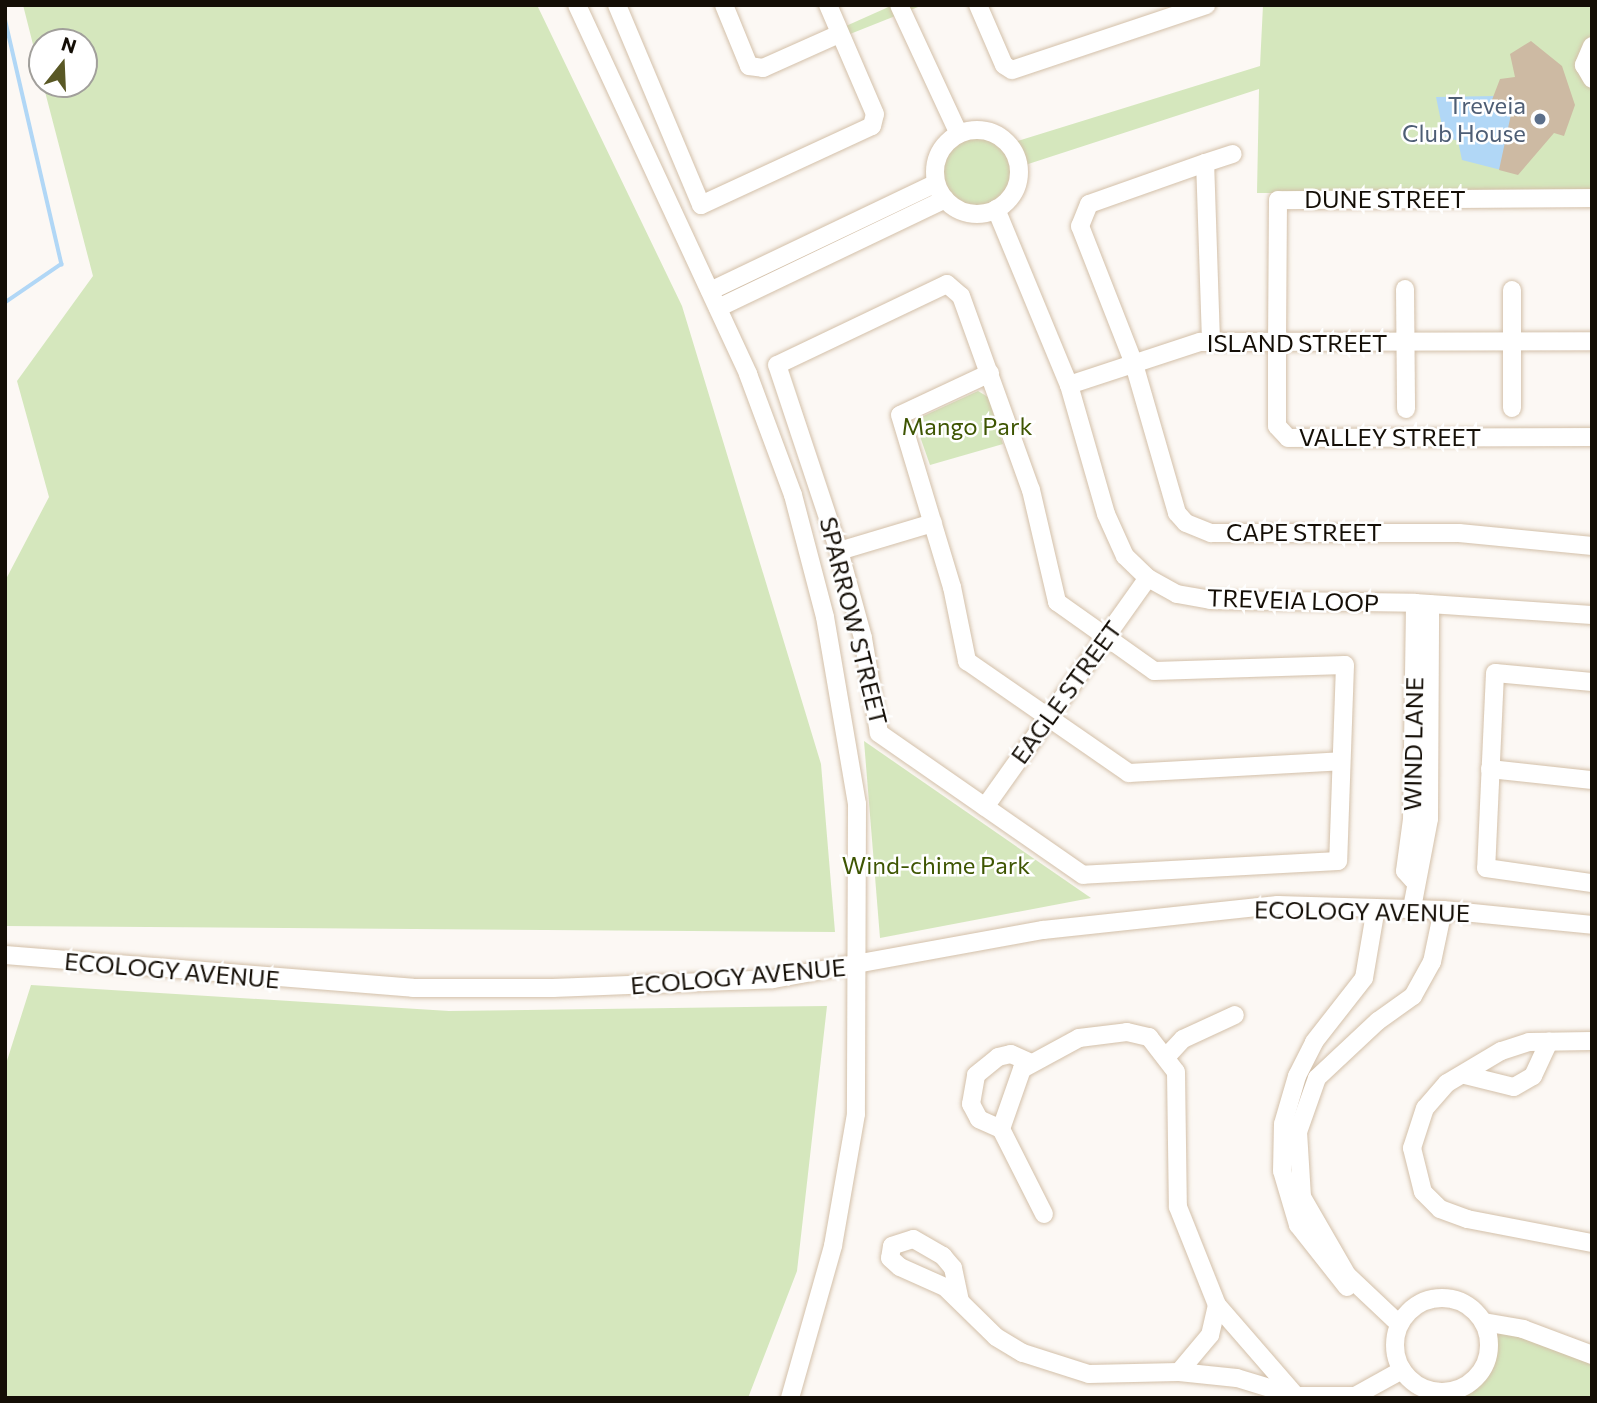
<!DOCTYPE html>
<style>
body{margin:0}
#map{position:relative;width:1597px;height:1403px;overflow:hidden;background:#fcf8f4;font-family:Commissioner,sans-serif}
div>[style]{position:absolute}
.green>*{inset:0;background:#d5e7bd}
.round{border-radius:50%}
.water>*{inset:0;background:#b1d7f6}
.stream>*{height:3.5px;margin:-1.75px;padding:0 1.75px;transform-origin:1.75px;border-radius:1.75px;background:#b1d7f6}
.building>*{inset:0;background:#cdbaa3}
.roads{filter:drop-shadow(0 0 2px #d3c0a9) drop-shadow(0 0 2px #d3c0a9)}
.minor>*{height:18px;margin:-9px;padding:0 9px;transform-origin:9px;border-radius:9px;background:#fff}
.minor>.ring{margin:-9px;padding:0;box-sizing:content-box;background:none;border:18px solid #fff;border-radius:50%}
.dots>*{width:19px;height:19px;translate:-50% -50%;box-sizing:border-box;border:4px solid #fff;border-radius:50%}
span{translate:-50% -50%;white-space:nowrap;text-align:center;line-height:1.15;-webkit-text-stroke:5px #fff;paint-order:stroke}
.service-label{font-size:24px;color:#4e5e75}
.right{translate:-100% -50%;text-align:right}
.street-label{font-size:24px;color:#140e06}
.park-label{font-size:24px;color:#3e5502}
.frame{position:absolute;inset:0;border:7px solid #140e06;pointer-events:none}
.north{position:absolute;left:28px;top:28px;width:70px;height:70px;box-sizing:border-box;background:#fff;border:2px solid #a19f9b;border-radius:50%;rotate:18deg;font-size:19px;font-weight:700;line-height:28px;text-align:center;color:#140e06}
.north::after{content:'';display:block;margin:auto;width:24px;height:32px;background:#595825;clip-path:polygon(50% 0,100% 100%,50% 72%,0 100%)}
</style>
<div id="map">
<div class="green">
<i style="clip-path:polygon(23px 5px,537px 5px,682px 306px,821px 764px,835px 932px,5px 926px,5px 581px,49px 497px,17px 381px,93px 276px,43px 84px,84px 84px,84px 42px,42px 42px,42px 80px)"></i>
<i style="clip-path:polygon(893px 5px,923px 5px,840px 38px,837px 30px)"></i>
<i style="clip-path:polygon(1263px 5px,1592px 5px,1592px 192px,1257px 193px,1259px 89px,1019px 167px,1008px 144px,1260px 66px)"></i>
<i class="round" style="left:941px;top:137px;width:70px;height:70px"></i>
<i style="clip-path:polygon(978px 391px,988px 397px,1003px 444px,930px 465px,916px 425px,919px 418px)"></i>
<i style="clip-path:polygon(864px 741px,1091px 898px,880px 938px)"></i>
<i style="clip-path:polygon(31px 985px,449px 1011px,827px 1006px,797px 1271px,748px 1398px,5px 1398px,5px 1067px)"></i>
<i style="clip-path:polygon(1484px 1322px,1592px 1355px,1592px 1398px,1450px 1398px,1448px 1392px,1476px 1379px,1485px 1366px,1489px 1352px)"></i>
</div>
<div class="water">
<i style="clip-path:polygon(1496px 96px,1521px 103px,1505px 171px,1462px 160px,1458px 141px,1444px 136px,1436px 97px)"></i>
</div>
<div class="stream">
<i style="left:5px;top:18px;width:253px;rotate:77deg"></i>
<i style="left:62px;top:264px;width:69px;rotate:145.6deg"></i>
</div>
<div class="building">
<i style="clip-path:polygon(1531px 41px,1562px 66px,1575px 105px,1564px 136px,1554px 133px,1518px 175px,1499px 170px,1513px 105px,1490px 105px,1500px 79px,1515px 77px,1510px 54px)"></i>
</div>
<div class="roads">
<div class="minor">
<i style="left:577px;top:5px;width:407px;rotate:65.1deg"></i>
<i style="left:748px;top:374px;width:129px;rotate:69.6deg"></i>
<i style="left:793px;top:495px;width:126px;rotate:75.3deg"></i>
<i style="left:825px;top:617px;width:190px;rotate:80.3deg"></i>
<i style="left:857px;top:804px;width:310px;rotate:90.2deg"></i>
<i style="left:856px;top:1114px;width:134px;rotate:99.9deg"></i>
<i style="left:833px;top:1246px;width:158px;rotate:105.8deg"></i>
<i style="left:617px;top:5px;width:217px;rotate:67.2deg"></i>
<i style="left:701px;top:205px;width:188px;rotate:-24.8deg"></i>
<i style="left:872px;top:126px;width:12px;rotate:-76deg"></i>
<i style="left:875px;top:114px;width:119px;rotate:-113.3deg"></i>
<i style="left:724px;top:5px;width:66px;rotate:67.7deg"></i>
<i style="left:749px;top:66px;width:14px;rotate:8deg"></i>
<i style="left:763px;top:68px;width:83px;rotate:-24.1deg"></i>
<i style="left:899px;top:5px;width:142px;rotate:65.1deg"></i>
<i style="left:978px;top:5px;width:65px;rotate:66.6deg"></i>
<i style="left:1004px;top:65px;width:9px;rotate:32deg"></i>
<i style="left:1012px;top:70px;width:205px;rotate:-18.5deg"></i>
<i style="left:1592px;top:46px;width:21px;rotate:113deg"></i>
<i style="left:1584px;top:65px;width:16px;rotate:60deg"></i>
<i class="ring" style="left:935px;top:130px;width:66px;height:66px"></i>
<i style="left:1205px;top:163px;width:29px;rotate:-18deg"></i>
<i style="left:1592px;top:198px;width:314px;rotate:179.6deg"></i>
<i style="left:1278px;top:200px;width:141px;rotate:90.4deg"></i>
<i style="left:1277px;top:341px;width:85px;rotate:90deg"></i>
<i style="left:1277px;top:426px;width:16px;rotate:47deg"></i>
<i style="left:1288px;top:438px;width:304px;rotate:-0.2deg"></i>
<i style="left:996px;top:209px;width:191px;rotate:67.5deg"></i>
<i style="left:1069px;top:385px;width:134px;rotate:74deg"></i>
<i style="left:1106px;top:514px;width:46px;rotate:65.7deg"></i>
<i style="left:1125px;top:556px;width:32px;rotate:44deg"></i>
<i style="left:1148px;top:578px;width:33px;rotate:29deg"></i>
<i style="left:1177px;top:594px;width:34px;rotate:10deg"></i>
<i style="left:1210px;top:600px;width:205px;rotate:0.8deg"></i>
<i style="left:1415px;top:603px;width:177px;rotate:3.9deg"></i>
<i style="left:947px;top:284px;width:18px;rotate:41deg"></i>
<i style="left:961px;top:296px;width:206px;rotate:70.2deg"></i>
<i style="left:1031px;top:490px;width:115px;rotate:76.9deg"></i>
<i style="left:1057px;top:602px;width:119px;rotate:35.4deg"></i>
<i style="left:1154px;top:671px;width:191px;rotate:-1.8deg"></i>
<i style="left:1345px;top:665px;width:196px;rotate:92deg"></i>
<i style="left:1338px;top:861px;width:255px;rotate:176.9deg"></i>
<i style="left:1083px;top:875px;width:249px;rotate:-145.2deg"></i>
<i style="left:879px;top:733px;width:96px;rotate:-99.6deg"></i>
<i style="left:863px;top:638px;width:90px;rotate:-105.4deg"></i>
<i style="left:839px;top:551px;width:196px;rotate:-108.4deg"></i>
<i style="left:777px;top:365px;width:188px;rotate:-25.5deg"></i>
<i style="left:1405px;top:289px;width:120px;rotate:89.5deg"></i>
<i style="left:710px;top:291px;width:250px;rotate:-25.5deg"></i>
<i style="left:718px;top:308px;width:252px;rotate:-25.6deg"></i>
<i style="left:1211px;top:341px;width:178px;rotate:-91.9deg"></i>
<i style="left:1205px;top:163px;width:123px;rotate:160.5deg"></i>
<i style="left:1089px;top:204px;width:24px;rotate:112deg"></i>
<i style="left:1080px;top:226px;width:148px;rotate:68.6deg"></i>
<i style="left:1134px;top:364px;width:155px;rotate:73.9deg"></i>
<i style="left:1177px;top:513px;width:13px;rotate:48deg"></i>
<i style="left:1186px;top:523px;width:27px;rotate:22deg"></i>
<i style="left:1211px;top:533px;width:248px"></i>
<i style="left:1459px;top:533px;width:134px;rotate:5.6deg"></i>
<i style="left:990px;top:373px;width:99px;rotate:155deg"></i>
<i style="left:900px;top:415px;width:180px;rotate:73.2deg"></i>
<i style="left:952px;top:587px;width:76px;rotate:78.5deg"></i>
<i style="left:967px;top:661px;width:197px;rotate:34.7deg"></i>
<i style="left:1129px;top:773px;width:212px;rotate:-3.2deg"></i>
<i style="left:1069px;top:385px;width:138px;rotate:-18.2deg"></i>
<i style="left:1200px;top:342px;width:392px;rotate:-0.1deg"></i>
<i style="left:1512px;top:408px;width:118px;rotate:-90deg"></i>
<i style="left:839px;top:551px;width:98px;rotate:-16.6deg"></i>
<i style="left:1592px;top:682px;width:97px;rotate:-174.7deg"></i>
<i style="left:1495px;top:673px;width:195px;rotate:92.6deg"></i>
<i style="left:1486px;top:868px;width:107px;rotate:8.1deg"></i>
<i style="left:1490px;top:769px;width:103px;rotate:6.2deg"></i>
<i style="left:985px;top:807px;width:281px;rotate:-54.6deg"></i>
<i style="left:1413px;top:880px;width:12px;rotate:-132deg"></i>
<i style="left:1405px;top:871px;width:52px;rotate:-82.3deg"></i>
<i style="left:1412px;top:819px;width:216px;rotate:-89.2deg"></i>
<i style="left:1412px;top:908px;width:91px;rotate:-79.2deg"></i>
<i style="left:1429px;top:819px;width:215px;rotate:-89.7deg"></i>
<i style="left:5px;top:955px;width:409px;rotate:4.6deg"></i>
<i style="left:413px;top:988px;width:140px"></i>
<i style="left:553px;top:988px;width:220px;rotate:-2.3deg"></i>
<i style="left:773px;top:979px;width:274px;rotate:-10.3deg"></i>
<i style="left:1043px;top:930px;width:236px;rotate:-6.1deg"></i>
<i style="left:1278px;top:905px;width:165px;rotate:1.7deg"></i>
<i style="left:1443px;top:910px;width:150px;rotate:5.7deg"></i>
<i style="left:1592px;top:1041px;width:63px;rotate:179.1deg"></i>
<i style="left:1529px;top:1042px;width:29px;rotate:162deg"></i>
<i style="left:1501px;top:1051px;width:63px;rotate:149.3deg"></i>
<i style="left:1447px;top:1083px;width:33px;rotate:131deg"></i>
<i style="left:1425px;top:1108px;width:42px;rotate:108deg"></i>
<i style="left:1412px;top:1148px;width:45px;rotate:76deg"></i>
<i style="left:1423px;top:1192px;width:24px;rotate:45deg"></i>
<i style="left:1440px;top:1209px;width:29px;rotate:20deg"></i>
<i style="left:1467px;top:1219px;width:127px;rotate:10.9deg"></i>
<i style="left:1168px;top:1055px;width:22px;rotate:-47deg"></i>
<i style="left:1183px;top:1039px;width:57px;rotate:-24.8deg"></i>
<i style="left:1465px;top:1075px;width:50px;rotate:13.8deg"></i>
<i style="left:1514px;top:1087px;width:22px;rotate:-30deg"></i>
<i style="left:1533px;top:1076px;width:38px;rotate:-65deg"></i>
<i style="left:1001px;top:1129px;width:24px;rotate:-156deg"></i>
<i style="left:979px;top:1119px;width:17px;rotate:-118deg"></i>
<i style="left:971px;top:1104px;width:29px;rotate:-80deg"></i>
<i style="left:976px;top:1075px;width:28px;rotate:-39deg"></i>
<i style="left:998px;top:1057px;width:13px;rotate:-13deg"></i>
<i style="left:1011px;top:1054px;width:20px;rotate:24deg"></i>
<i style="left:1044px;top:1214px;width:95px;rotate:-116.8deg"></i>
<i style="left:1001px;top:1129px;width:64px;rotate:-70.7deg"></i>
<i style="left:1022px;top:1069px;width:65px;rotate:-28.5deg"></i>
<i style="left:1079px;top:1038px;width:48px;rotate:-7.1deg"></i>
<i style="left:1127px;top:1032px;width:23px;rotate:13deg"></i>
<i style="left:1149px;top:1037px;width:44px;rotate:52.4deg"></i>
<i style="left:1176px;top:1072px;width:135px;rotate:89.2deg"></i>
<i style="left:1178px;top:1207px;width:105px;rotate:68.3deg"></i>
<i style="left:1217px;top:1305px;width:121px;rotate:49deg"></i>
<i style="left:1296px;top:1396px;width:59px"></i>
<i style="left:1355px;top:1396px;width:54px;rotate:-29deg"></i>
<i style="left:1347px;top:1287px;width:79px;rotate:-128.3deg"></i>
<i style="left:1298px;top:1225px;width:56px;rotate:-106.5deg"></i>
<i style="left:1282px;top:1171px;width:47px;rotate:-88.8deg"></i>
<i style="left:1283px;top:1124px;width:50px;rotate:-73.7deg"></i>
<i style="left:1297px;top:1076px;width:38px;rotate:-63deg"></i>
<i style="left:1314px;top:1042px;width:81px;rotate:-52deg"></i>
<i style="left:1364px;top:978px;width:71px;rotate:-80.3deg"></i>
<i class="ring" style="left:1395px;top:1298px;width:76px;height:76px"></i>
<i style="left:960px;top:1301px;width:34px;rotate:-102deg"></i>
<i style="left:953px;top:1268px;width:16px;rotate:-130deg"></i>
<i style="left:943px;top:1256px;width:34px;rotate:-150deg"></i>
<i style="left:913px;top:1239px;width:22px;rotate:162deg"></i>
<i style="left:892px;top:1246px;width:12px;rotate:99deg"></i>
<i style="left:890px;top:1258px;width:13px;rotate:42deg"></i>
<i style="left:900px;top:1267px;width:49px;rotate:24deg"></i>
<i style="left:945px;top:1287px;width:71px;rotate:44.4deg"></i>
<i style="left:996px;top:1337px;width:31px;rotate:31deg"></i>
<i style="left:1023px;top:1353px;width:69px;rotate:17.7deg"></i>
<i style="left:1089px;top:1374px;width:90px;rotate:-1.3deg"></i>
<i style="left:1217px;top:1305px;width:31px;rotate:103deg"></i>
<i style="left:1210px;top:1335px;width:48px;rotate:130deg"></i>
<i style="left:1179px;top:1372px;width:58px;rotate:5.9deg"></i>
<i style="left:1237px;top:1378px;width:62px;rotate:17deg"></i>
<i style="left:1484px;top:1322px;width:40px;rotate:10deg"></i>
<i style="left:1523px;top:1329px;width:74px;rotate:20.6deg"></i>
<i style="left:1399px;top:1324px;width:71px;rotate:-136.7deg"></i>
<i style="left:1347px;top:1275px;width:90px;rotate:-120deg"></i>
<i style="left:1302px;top:1197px;width:65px;rotate:-93.5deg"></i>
<i style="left:1298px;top:1132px;width:57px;rotate:-70.6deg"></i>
<i style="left:1317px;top:1078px;width:83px;rotate:-43.1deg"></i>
<i style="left:1378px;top:1021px;width:43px;rotate:-35.5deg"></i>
<i style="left:1413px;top:996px;width:39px;rotate:-61deg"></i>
<i style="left:1432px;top:962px;width:53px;rotate:-78.1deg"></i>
</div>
</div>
<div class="dots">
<i style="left:1540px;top:119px;background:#5c6f8a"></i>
</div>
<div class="service-label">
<span class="right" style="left:1526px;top:119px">Treveia<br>Club House</span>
</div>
<div class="street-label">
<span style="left:1385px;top:199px">DUNE STREET</span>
<span style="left:1297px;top:343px">ISLAND STREET</span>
<span style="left:1390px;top:437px">VALLEY STREET</span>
<span style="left:1304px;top:532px">CAPE STREET</span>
<span style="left:1293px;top:600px;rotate:2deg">TREVEIA LOOP</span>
<span style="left:854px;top:621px;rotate:76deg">SPARROW STREET</span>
<span style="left:1066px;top:692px;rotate:-54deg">EAGLE STREET</span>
<span style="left:1413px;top:744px;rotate:-89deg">WIND LANE</span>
<span style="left:1362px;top:911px;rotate:1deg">ECOLOGY AVENUE</span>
<span style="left:172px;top:970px;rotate:5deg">ECOLOGY AVENUE</span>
<span style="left:738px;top:976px;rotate:-5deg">ECOLOGY AVENUE</span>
</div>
<div class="park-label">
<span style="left:967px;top:426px">Mango Park</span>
<span style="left:936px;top:865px">Wind-chime Park</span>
</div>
<div class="frame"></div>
<div class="north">N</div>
</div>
